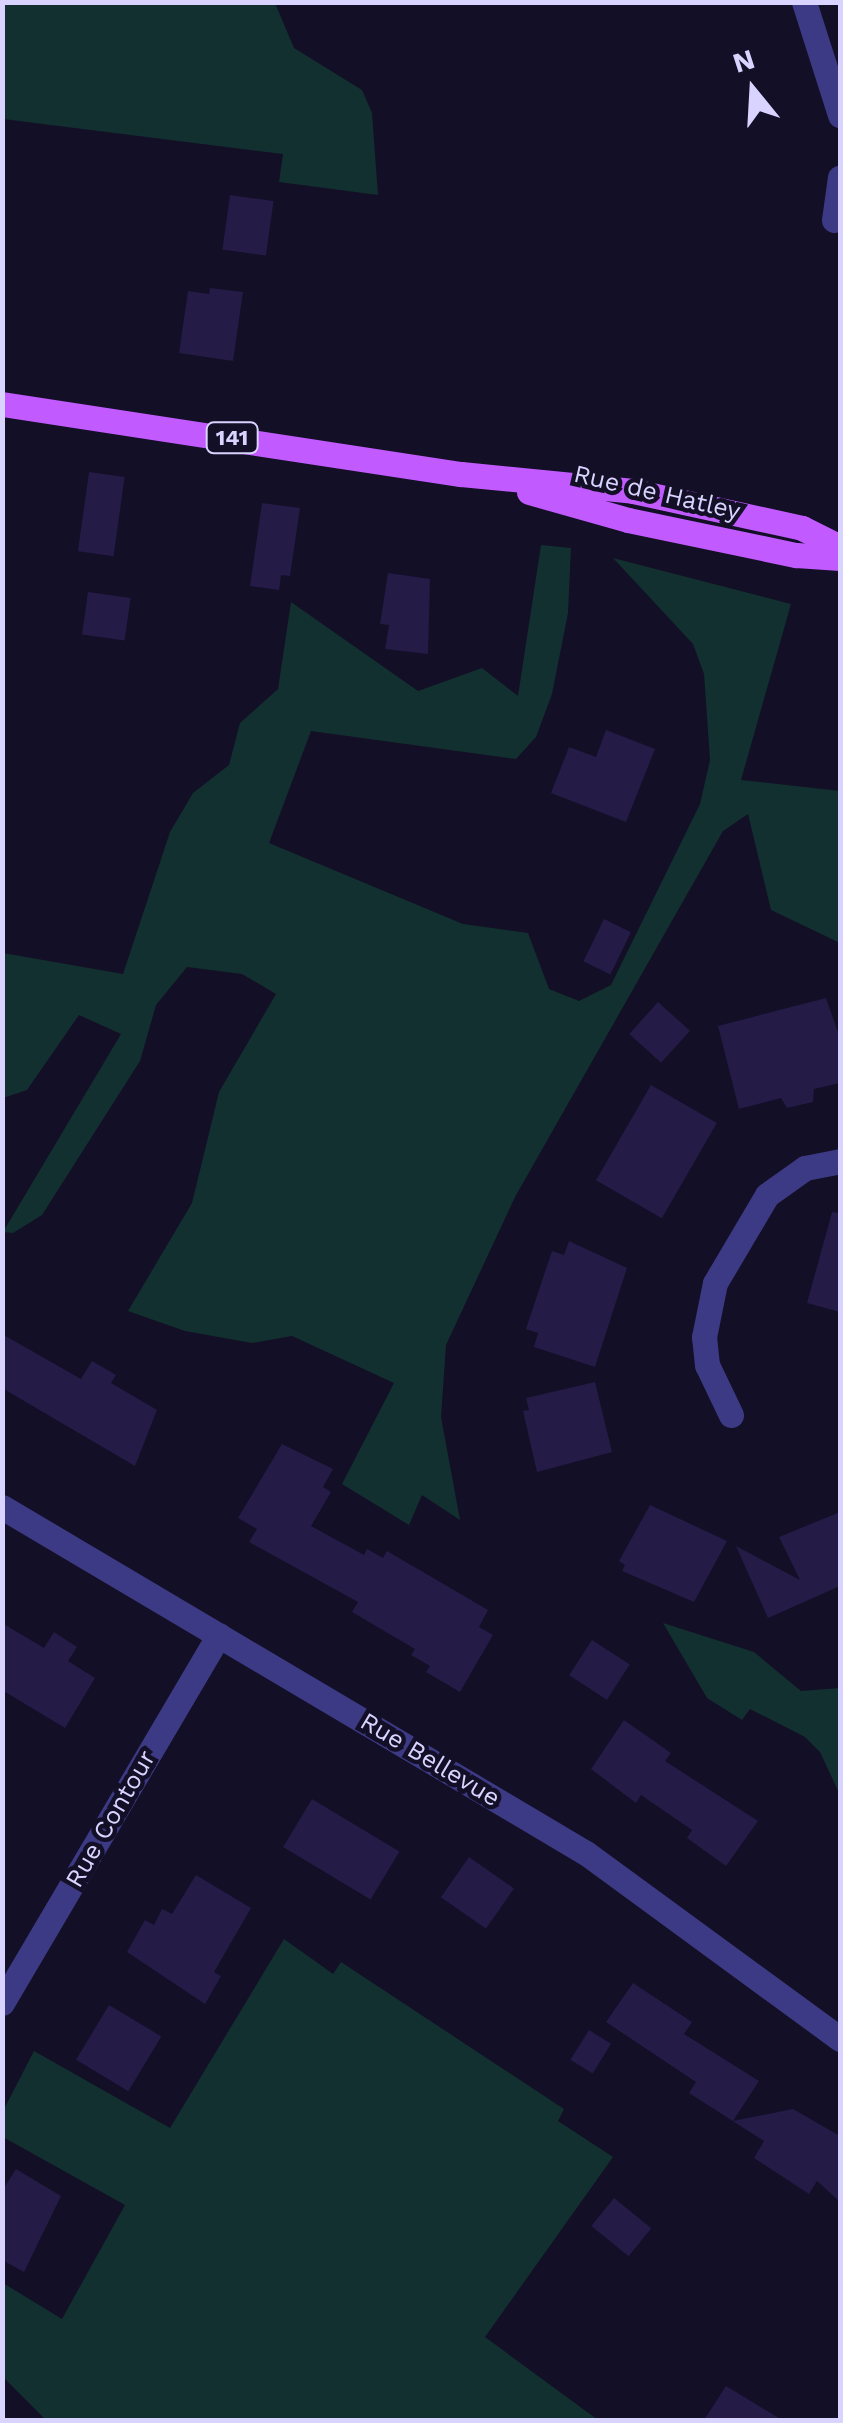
<!DOCTYPE html>
<style>
body{margin:0}
#map{position:relative;width:843px;height:2423px;overflow:hidden;background:#130f26;font-family:"Work Sans",sans-serif}
div>[style]{position:absolute}
.green>*{inset:0;background:#12302f}
.building>*{inset:0;background:#241b47;transform-origin:0 0}
.minor>*{height:25px;margin:-12.5px;padding:0 12.5px;transform-origin:12.5px;border-radius:12.5px;background:#3d3a85}
.major>*{height:25px;margin:-12.5px;padding:0 12.5px;transform-origin:12.5px;border-radius:12.5px;background:#c25bff}
span{translate:-50% -50%;white-space:nowrap;text-align:center;line-height:1.15;-webkit-text-stroke:9px #130f26;paint-order:stroke}
.shield-label span{padding:2px 8px;background:#130f26;border:2px solid;border-radius:8px;-webkit-text-stroke-width:0}
.shield-label{font-size:22px;color:#d9d4ff;font-weight:700}
.street-label{font-size:25px;color:#d9d4ff}
.frame{position:absolute;inset:0;border:5px solid #d9d4ff;pointer-events:none}
.north{position:absolute;left:703px;top:40px;width:100px;height:100px;-webkit-text-stroke:8px #130f26;paint-order:stroke;rotate:342deg;font-size:28px;font-weight:700;line-height:40px;text-align:center;color:#d9d4ff}
.north::after{content:'';display:block;margin:auto;width:35px;height:45px;background:#d9d4ff;clip-path:polygon(50% 0,100% 100%,50% 72%,0 100%)}
</style>
<div id="map">
<div class="green">
<i style="clip-path:polygon(3px 2px,275px 3px,294px 48px,362px 90px,372px 113px,378px 195px,279px 182px,283px 154px,3px 119px)"></i>
<i style="clip-path:polygon(541px 545px,571px 548px,568px 613px,552px 694px,536px 737px,516px 759px,311px 731px,269px 843px,463px 924px,528px 933px,549px 989px,579px 1001px,611px 985px,700px 804px,710px 760px,704px 674px,693px 644px,613px 558px,791px 604px,741px 780px,840px 791px,840px 943px,771px 910px,748px 814px,723px 831px,515px 1197px,446px 1345px,441px 1417px,460px 1520px,422px 1495px,409px 1525px,342px 1484px,394px 1383px,292px 1336px,252px 1343px,185px 1331px,128px 1311px,192px 1203px,219px 1092px,276px 994px,242px 974px,187px 967px,156px 1005px,140px 1061px,42px 1215px,13px 1233px,3px 1232px,121px 1034px,79px 1015px,27px 1090px,3px 1098px,3px 953px,123px 974px,170px 832px,193px 793px,229px 765px,240px 723px,278px 689px,291px 602px,418px 691px,482px 668px,518px 696px)"></i>
<i style="clip-path:polygon(663px 1623px,754px 1652px,801px 1691px,840px 1688px,840px 1795px,820px 1752px,805px 1737px,750px 1709px,742px 1720px,707px 1698px)"></i>
<i style="clip-path:polygon(284px 1939px,333px 1974px,341px 1962px,564px 2109px,558px 2121px,613px 2157px,485px 2337px,598px 2420px,46px 2420px,3px 2377px,3px 2283px,62px 2319px,125px 2205px,3px 2137px,3px 2111px,34px 2051px,170px 2128px)"></i>
</div>
<div class="building">
<i style="left:230px;top:195px;width:44px;height:55px;rotate:8deg"></i>
<i style="clip-path:polygon(210px 288px,243px 292px,233px 361px,179px 353px,188px 291px,209px 294px)"></i>
<i style="left:89px;top:472px;width:36px;height:80px;rotate:8deg"></i>
<i style="clip-path:polygon(262px 503px,300px 508px,290px 576px,281px 575px,279px 590px,250px 586px)"></i>
<i style="clip-path:polygon(388px 573px,430px 579px,428px 654px,385px 649px,389px 625px,380px 624px)"></i>
<i style="left:88px;top:592px;width:43px;height:43px;rotate:8deg"></i>
<i style="clip-path:polygon(606px 730px,655px 749px,626px 822px,551px 793px,569px 747px,596px 757px)"></i>
<i style="left:604px;top:919px;width:30px;height:47px;rotate:26deg"></i>
<i style="clip-path:polygon(826px 998px,840px 1038px,840px 1083px,814px 1089px,813px 1102px,787px 1108px,781px 1098px,739px 1109px,718px 1026px)"></i>
<i style="left:658px;top:1002px;width:43px;height:43px;rotate:42deg"></i>
<i style="left:651px;top:1085px;width:76px;height:110px;rotate:30deg"></i>
<i style="clip-path:polygon(832px 1212px,840px 1213px,840px 1312px,807px 1303px)"></i>
<i style="clip-path:polygon(569px 1241px,627px 1268px,595px 1367px,534px 1347px,538px 1333px,526px 1329px,552px 1251px,564px 1255px)"></i>
<i style="clip-path:polygon(2px 1334px,81px 1379px,92px 1361px,116px 1375px,111px 1383px,157px 1410px,135px 1466px,2px 1388px)"></i>
<i style="clip-path:polygon(595px 1382px,612px 1452px,537px 1472px,523px 1411px,529px 1410px,526px 1398px)"></i>
<i style="clip-path:polygon(282px 1444px,333px 1469px,323px 1487px,331px 1492px,311px 1526px,364px 1555px,367px 1549px,383px 1558px,387px 1551px,488px 1610px,479px 1627px,493px 1635px,460px 1692px,426px 1672px,430px 1666px,411px 1655px,415px 1649px,352px 1612px,358px 1602px,249px 1542px,257px 1529px,238px 1518px)"></i>
<i style="clip-path:polygon(650px 1505px,727px 1541px,694px 1602px,622px 1571px,625px 1565px,619px 1561px)"></i>
<i style="clip-path:polygon(840px 1512px,840px 1586px,768px 1618px,736px 1546px,800px 1580px,779px 1537px)"></i>
<i style="clip-path:polygon(2px 1623px,44px 1648px,54px 1632px,77px 1647px,68px 1661px,95px 1678px,65px 1728px,2px 1690px)"></i>
<i style="left:592px;top:1640px;width:45px;height:42px;rotate:33deg"></i>
<i style="clip-path:polygon(624px 1720px,671px 1753px,665px 1761px,758px 1821px,726px 1866px,687px 1838px,692px 1830px,641px 1795px,636px 1803px,591px 1769px)"></i>
<i style="left:312px;top:1799px;width:102px;height:56px;rotate:31deg"></i>
<i style="left:469px;top:1857px;width:55px;height:49px;rotate:35deg"></i>
<i style="clip-path:polygon(196px 1875px,251px 1908px,214px 1972px,221px 1976px,205px 2004px,127px 1952px,145px 1920px,154px 1925px,162px 1909px,172px 1914px)"></i>
<i style="clip-path:polygon(633px 1983px,692px 2022px,684px 2034px,759px 2081px,733px 2121px,793px 2109px,840px 2136px,840px 2202px,817px 2181px,809px 2194px,754px 2158px,764px 2141px,689px 2093px,696px 2082px,606px 2022px)"></i>
<i style="left:109px;top:2005px;width:61px;height:64px;rotate:31deg"></i>
<i style="left:589px;top:2030px;width:26px;height:35px;rotate:32deg"></i>
<i style="clip-path:polygon(16px 2169px,61px 2196px,24px 2272px,2px 2260px,2px 2191px)"></i>
<i style="left:614px;top:2198px;width:48px;height:36px;rotate:39deg"></i>
<i style="clip-path:polygon(726px 2386px,782px 2420px,704px 2420px)"></i>
</div>
<div class="minor">
<i style="left:804px;top:2px;width:119px;rotate:72.3deg"></i>
<i style="left:834px;top:220px;width:43px;rotate:-82.1deg"></i>
<i style="left:731px;top:1415px;width:55px;rotate:-115.6deg"></i>
<i style="left:707px;top:1365px;width:28px;rotate:-96deg"></i>
<i style="left:704px;top:1337px;width:55px;rotate:-78.5deg"></i>
<i style="left:715px;top:1283px;width:102px;rotate:-59.4deg"></i>
<i style="left:767px;top:1195px;width:47px;rotate:-35.4deg"></i>
<i style="left:805px;top:1168px;width:36px;rotate:-11deg"></i>
<i style="left:2px;top:1507px;width:679px;rotate:30.65deg"></i>
<i style="left:586px;top:1853px;width:315px;rotate:36.2deg"></i>
<i style="left:2px;top:2003px;width:427px;rotate:-59.5deg"></i>
</div>
<div class="major">
<i style="left:2px;top:404px;width:464px;rotate:8.7deg"></i>
<i style="left:461px;top:474px;width:173px;rotate:5.6deg"></i>
<i style="left:633px;top:491px;width:173px;rotate:12.3deg"></i>
<i style="left:802px;top:528px;width:42px;rotate:26.6deg"></i>
<i style="left:529px;top:492px;width:103px;rotate:15.8deg"></i>
<i style="left:628px;top:520px;width:172px;rotate:11.8deg"></i>
<i style="left:796px;top:555px;width:44px;rotate:3.9deg"></i>
</div>
<div class="shield-label">
<span style="left:232px;top:438px">141</span>
</div>
<div class="street-label">
<span style="left:657px;top:493px;rotate:13deg">Rue de Hatley</span>
<span style="left:430px;top:1760px;rotate:31deg">Rue Bellevue</span>
<span style="left:111px;top:1819px;rotate:-60deg">Rue Contour</span>
</div>
<div class="frame"></div>
<div class="north">N</div>
</div>
